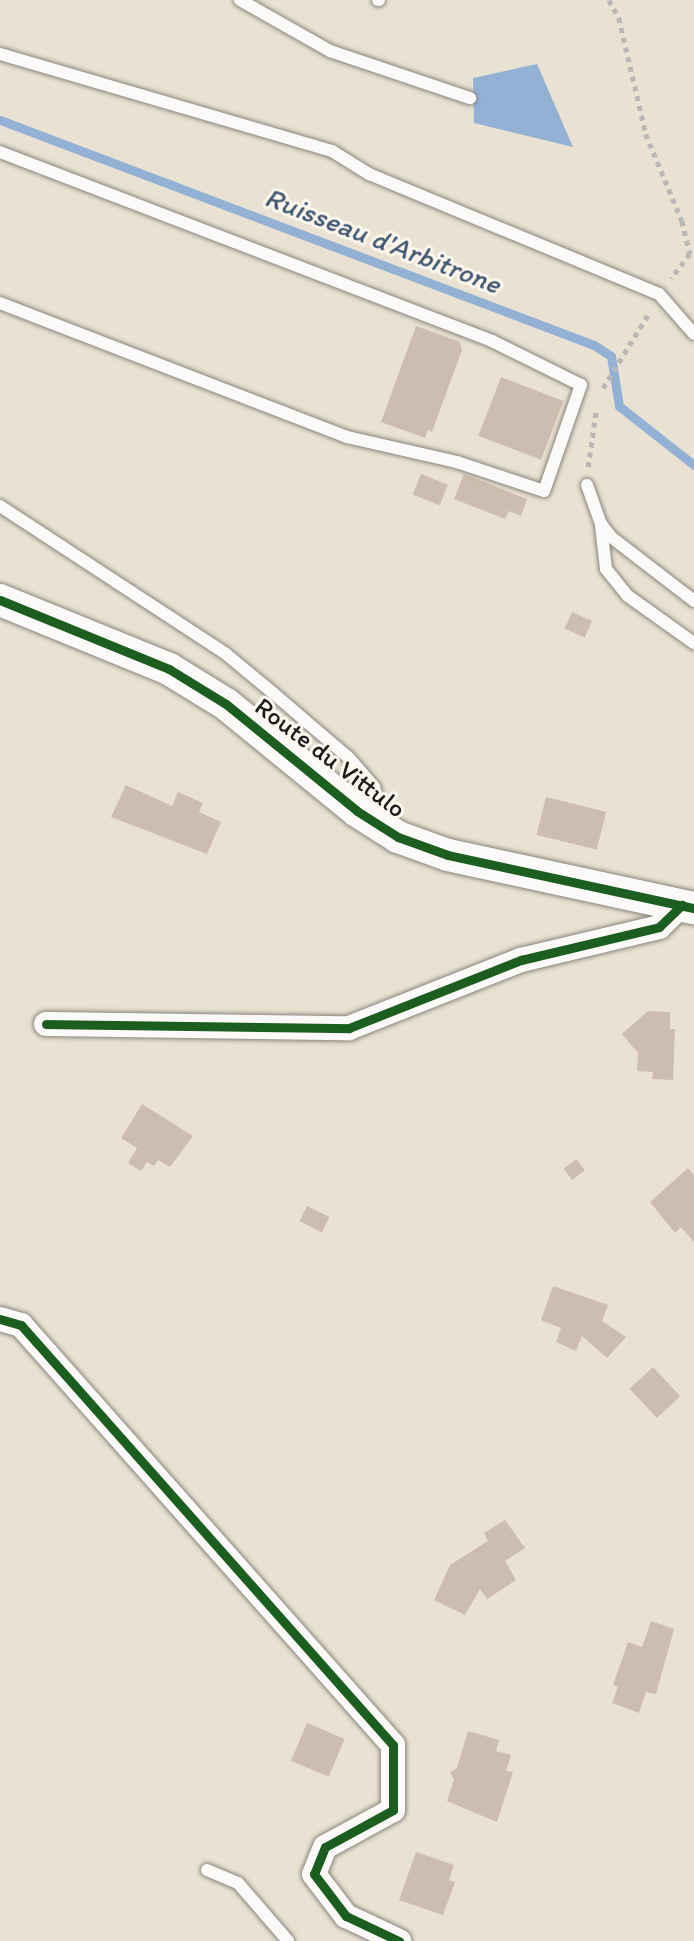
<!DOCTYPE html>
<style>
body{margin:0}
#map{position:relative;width:694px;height:1941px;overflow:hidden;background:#e9e1d2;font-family:Itim,sans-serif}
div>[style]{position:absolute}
.water>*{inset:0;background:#92b1d5}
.stream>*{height:9px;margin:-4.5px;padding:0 4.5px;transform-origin:4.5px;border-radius:4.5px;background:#92b1d5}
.building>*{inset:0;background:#ccbdb0;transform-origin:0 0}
.path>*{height:4.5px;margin-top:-2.25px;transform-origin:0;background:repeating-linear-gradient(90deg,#b9b7b5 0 5px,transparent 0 10px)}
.roads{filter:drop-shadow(0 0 2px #89857d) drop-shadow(0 0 2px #89857d)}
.service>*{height:12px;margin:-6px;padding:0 6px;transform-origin:6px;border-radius:6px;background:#fcfaf8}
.minor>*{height:24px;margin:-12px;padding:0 12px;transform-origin:12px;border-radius:12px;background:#fcfaf8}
.tertiary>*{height:32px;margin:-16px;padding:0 16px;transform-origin:16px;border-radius:16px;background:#fcfaf8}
.cycleway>*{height:9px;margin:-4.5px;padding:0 4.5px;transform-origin:4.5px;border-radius:4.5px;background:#1b5e20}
span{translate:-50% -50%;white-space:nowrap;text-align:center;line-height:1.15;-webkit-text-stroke:6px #fbf7ec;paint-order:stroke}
.street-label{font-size:26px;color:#1c1c1c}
.water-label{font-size:28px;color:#405670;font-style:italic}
</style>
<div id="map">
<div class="water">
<i style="clip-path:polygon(537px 64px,573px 147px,474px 123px,473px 78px)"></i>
</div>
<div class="stream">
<i style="left:0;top:120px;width:635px;rotate:20.75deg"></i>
<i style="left:594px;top:345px;width:20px;rotate:33deg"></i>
<i style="left:611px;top:356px;width:51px;rotate:80.9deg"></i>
<i style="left:619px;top:406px;width:95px;rotate:38.2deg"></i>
</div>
<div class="building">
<i style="clip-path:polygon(416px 326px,460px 342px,462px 350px,432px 432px,428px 430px,425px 438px,381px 422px)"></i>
<i style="left:501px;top:377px;width:67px;height:63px;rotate:21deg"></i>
<i style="left:421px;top:474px;width:29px;height:22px;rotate:22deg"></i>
<i style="clip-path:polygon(464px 474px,527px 499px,521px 516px,509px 511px,505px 519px,454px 499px)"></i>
<i style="left:572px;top:612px;width:22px;height:18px;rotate:24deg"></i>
<i style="clip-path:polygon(126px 785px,172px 806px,178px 792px,203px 803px,199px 812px,221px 822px,207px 854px,111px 817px)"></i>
<i style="left:546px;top:797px;width:62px;height:39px;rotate:14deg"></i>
<i style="clip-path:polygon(648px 1011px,670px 1012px,670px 1029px,675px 1029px,673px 1080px,652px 1079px,653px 1072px,637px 1071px,638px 1053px,622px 1034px)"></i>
<i style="clip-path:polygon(142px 1104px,193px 1136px,170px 1167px,158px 1160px,154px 1166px,147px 1162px,141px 1171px,128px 1163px,137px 1148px,121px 1138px)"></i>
<i style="left:576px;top:1159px;width:14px;height:16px;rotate:51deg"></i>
<i style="clip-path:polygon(688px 1168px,694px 1175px,694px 1242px,681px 1227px,675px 1233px,650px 1202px)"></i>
<i style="left:307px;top:1206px;width:25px;height:17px;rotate:26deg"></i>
<i style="clip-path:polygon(553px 1286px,608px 1305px,602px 1321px,626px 1337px,607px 1358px,582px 1336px,576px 1351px,556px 1342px,561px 1328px,541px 1320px)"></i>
<i style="left:653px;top:1367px;width:40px;height:32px;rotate:47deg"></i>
<i style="clip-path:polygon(505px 1520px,525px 1548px,505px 1561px,516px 1580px,487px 1599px,480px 1589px,465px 1615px,434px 1600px,450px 1565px,488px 1541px,484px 1533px)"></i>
<i style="clip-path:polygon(651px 1621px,674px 1629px,656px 1694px,646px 1692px,639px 1713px,612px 1703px,618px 1687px,613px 1685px,628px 1642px,642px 1647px)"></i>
<i style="left:307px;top:1723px;width:41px;height:41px;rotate:23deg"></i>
<i style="clip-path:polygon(468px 1731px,499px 1740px,496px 1751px,511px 1755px,506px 1771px,513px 1772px,497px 1822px,447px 1801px,454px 1780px,450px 1772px,457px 1768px)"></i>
<i style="clip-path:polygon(416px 1852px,454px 1865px,449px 1880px,455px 1882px,443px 1915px,399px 1900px)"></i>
</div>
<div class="path">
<i style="left:609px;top:0;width:21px;rotate:61deg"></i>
<i style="left:619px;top:18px;width:119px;rotate:76.9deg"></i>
<i style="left:646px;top:134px;width:94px;rotate:67.5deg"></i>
<i style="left:682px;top:221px;width:34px;rotate:76deg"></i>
<i style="left:690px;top:254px;width:31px;rotate:127deg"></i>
<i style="left:603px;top:388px;width:88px;rotate:-58.5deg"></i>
<i style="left:588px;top:467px;width:58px;rotate:-82deg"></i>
</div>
<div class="roads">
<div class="service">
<i style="left:240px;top:0;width:103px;rotate:29.5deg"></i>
<i style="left:330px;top:51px;width:148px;rotate:18.6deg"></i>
<i style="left:378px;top:0;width:1px"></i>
<i style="left:0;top:54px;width:346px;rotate:16.3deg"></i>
<i style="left:332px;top:151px;width:44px;rotate:31.9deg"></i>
<i style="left:369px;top:174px;width:314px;rotate:22.5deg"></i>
<i style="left:659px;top:294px;width:53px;rotate:48.8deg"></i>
<i style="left:0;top:152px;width:527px;rotate:21.01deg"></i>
<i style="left:492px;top:341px;width:99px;rotate:26.3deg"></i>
<i style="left:581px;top:385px;width:112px;rotate:109.2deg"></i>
<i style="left:544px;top:491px;width:92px;rotate:-161.6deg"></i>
<i style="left:457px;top:462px;width:113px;rotate:-167.2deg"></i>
<i style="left:347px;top:437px;width:372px;rotate:-158.9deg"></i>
<i style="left:587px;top:485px;width:41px;rotate:70.3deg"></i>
<i style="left:601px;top:524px;width:16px;rotate:52deg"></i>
<i style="left:611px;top:537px;width:105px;rotate:37.6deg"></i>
<i style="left:0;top:506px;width:270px;rotate:33.2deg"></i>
<i style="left:226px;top:654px;width:61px;rotate:39.7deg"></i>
<i style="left:273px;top:693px;width:100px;rotate:40.5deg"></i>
<i style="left:349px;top:758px;width:38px;rotate:49deg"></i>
<i style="left:374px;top:787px;width:21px;rotate:73deg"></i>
<i style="left:380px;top:807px;width:16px;rotate:101deg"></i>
<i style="left:601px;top:525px;width:44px;rotate:83.5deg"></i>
<i style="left:606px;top:569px;width:35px;rotate:51deg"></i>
<i style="left:628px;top:596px;width:81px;rotate:35.5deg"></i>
<i style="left:207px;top:1870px;width:34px;rotate:23deg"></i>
<i style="left:238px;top:1883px;width:77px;rotate:49.2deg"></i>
</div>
<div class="minor">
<i style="left:46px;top:1024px;width:303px;rotate:0.8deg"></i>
<i style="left:349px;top:1028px;width:185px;rotate:-21.6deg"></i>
<i style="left:521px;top:960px;width:142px;rotate:-13.4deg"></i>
<i style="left:659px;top:927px;width:32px;rotate:-44deg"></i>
<i style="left:0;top:1319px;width:22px;rotate:16deg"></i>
<i style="left:21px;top:1325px;width:561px;rotate:48.47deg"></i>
<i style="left:393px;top:1745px;width:65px;rotate:90deg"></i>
<i style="left:393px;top:1810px;width:77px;rotate:151.4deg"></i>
<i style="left:325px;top:1847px;width:29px;rotate:112deg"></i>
<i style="left:314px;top:1874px;width:53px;rotate:52.7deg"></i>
<i style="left:346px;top:1916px;width:59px;rotate:25.3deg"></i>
</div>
<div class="tertiary">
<i style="left:0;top:600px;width:183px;rotate:22.2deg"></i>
<i style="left:169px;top:669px;width:67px;rotate:31.6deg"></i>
<i style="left:226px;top:704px;width:169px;rotate:39.2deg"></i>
<i style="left:357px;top:811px;width:49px;rotate:32.4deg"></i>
<i style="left:398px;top:837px;width:53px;rotate:19.8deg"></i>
<i style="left:448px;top:855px;width:252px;rotate:12.2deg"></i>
</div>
</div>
<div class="cycleway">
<i style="left:0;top:600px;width:183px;rotate:22.2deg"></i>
<i style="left:169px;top:669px;width:67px;rotate:31.6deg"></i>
<i style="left:226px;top:704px;width:169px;rotate:39.2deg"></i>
<i style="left:357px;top:811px;width:49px;rotate:32.4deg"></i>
<i style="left:398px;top:837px;width:53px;rotate:19.8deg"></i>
<i style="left:448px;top:855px;width:252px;rotate:12.2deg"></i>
<i style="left:46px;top:1024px;width:303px;rotate:0.8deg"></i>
<i style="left:349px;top:1028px;width:185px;rotate:-21.6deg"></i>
<i style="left:521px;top:960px;width:142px;rotate:-13.4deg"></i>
<i style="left:659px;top:927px;width:32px;rotate:-44deg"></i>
<i style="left:0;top:1319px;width:22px;rotate:16deg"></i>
<i style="left:21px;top:1325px;width:561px;rotate:48.47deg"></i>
<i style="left:393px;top:1745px;width:65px;rotate:90deg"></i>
<i style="left:393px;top:1810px;width:77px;rotate:151.4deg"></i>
<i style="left:325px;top:1847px;width:29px;rotate:112deg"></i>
<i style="left:314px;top:1874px;width:53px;rotate:52.7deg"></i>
<i style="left:346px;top:1916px;width:59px;rotate:25.3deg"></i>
</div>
<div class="street-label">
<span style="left:330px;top:758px;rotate:37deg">Route du Vittulo</span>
</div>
<div class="water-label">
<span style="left:383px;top:240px;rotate:21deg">Ruisseau d'Arbitrone</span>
</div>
</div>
